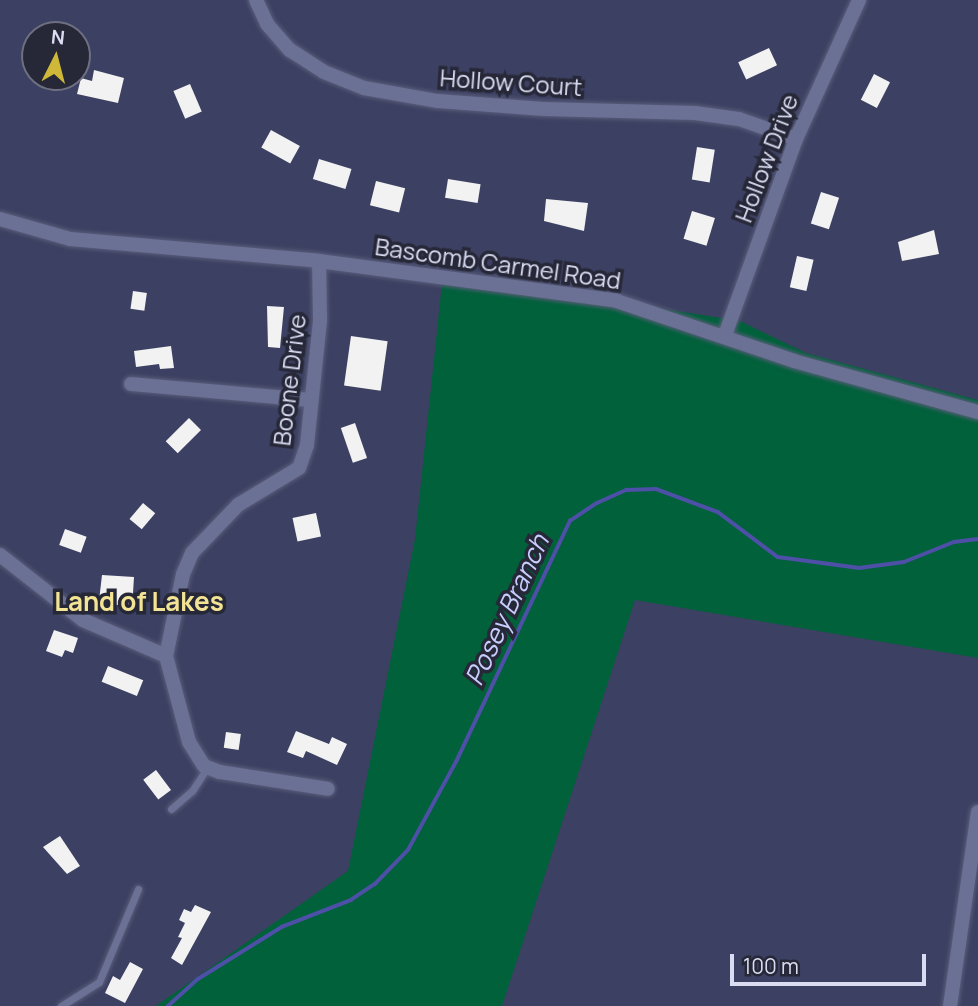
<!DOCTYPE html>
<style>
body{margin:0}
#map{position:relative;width:978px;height:1006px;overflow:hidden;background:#3c4062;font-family:Manrope,sans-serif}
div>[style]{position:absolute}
.green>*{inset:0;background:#01613b}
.stream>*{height:3.5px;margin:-1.75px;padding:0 1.75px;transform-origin:1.75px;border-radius:1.75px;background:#4d50a6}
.building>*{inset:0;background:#f2f2f2;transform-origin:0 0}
.roads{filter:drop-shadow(0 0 2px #5a5d7a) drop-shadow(0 0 2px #5a5d7a)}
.service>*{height:7px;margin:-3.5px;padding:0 3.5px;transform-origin:3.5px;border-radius:3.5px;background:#6b7095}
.minor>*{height:14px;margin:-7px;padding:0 7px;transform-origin:7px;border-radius:7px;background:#6b7095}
span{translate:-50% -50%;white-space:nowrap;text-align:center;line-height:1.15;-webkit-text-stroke:7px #262838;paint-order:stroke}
.street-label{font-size:24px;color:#daddf2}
.neighbourhood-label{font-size:26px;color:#f3e495;font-weight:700}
.water-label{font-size:26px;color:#c7cefd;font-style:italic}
.north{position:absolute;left:21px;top:21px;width:70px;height:70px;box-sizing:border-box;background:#262838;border:2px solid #6e7082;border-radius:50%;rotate:6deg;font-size:19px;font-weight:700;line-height:28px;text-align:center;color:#daddf2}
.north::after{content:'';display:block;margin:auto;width:24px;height:32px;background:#cfb837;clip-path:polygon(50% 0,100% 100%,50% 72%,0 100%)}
.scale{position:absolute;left:730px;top:954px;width:196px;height:32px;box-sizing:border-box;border:4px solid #daddf2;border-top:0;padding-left:9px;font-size:21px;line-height:24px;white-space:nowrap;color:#daddf2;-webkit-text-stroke:5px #262838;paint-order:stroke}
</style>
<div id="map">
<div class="green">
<i style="clip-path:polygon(443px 274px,740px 321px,806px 353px,978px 400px,978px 658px,635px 600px,502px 1006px,156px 1006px,348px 871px,415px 539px)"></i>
</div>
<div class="stream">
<i style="left:168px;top:1006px;width:40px;rotate:-42deg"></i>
<i style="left:198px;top:979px;width:99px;rotate:-31.8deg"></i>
<i style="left:282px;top:927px;width:74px;rotate:-21.4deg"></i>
<i style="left:351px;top:900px;width:29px;rotate:-34deg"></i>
<i style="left:375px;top:884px;width:47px;rotate:-45.9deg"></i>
<i style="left:408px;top:850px;width:100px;rotate:-61.4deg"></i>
<i style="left:456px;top:762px;width:267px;rotate:-64.7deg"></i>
<i style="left:570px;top:521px;width:32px;rotate:-34deg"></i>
<i style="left:597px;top:503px;width:32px;rotate:-24deg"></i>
<i style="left:626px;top:490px;width:30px;rotate:-2deg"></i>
<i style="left:656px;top:489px;width:66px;rotate:20.4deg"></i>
<i style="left:718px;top:512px;width:75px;rotate:36.9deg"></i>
<i style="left:778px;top:557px;width:82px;rotate:7.7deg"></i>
<i style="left:859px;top:568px;width:45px;rotate:-7.6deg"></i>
<i style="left:904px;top:562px;width:54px;rotate:-21.8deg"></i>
<i style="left:954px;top:542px;width:24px;rotate:-7deg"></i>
</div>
<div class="building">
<i style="left:769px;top:48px;width:19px;height:34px;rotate:65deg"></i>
<i style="clip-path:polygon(94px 70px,124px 78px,118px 103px,77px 94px,81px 78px,92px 81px)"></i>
<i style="left:874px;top:74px;width:18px;height:29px;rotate:27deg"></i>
<i style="left:190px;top:84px;width:30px;height:18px;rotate:67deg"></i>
<i style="left:271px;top:130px;width:33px;height:20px;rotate:29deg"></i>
<i style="left:697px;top:147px;width:18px;height:33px;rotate:9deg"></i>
<i style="left:319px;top:159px;width:34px;height:21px;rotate:17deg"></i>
<i style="left:448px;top:179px;width:33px;height:19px;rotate:9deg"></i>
<i style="left:376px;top:181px;width:30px;height:25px;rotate:14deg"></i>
<i style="left:821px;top:192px;width:19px;height:33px;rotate:18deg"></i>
<i style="clip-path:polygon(546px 199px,588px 203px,584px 231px,544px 221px)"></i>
<i style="left:692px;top:211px;width:24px;height:29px;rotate:17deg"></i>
<i style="clip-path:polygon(934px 230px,939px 254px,902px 261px,898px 242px)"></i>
<i style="left:797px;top:256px;width:17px;height:32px;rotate:13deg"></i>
<i style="left:133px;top:291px;width:14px;height:18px;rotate:8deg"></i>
<i style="clip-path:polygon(267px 306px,284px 307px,280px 348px,268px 347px)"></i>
<i style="left:351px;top:336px;width:37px;height:50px;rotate:8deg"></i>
<i style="clip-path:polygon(171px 346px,174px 368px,160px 369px,159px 364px,136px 367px,134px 351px)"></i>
<i style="left:189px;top:418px;width:17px;height:33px;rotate:45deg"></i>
<i style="left:355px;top:423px;width:37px;height:15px;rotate:71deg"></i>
<i style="left:143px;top:503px;width:16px;height:21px;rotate:40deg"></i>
<i style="left:316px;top:513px;width:24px;height:24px;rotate:78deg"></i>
<i style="left:65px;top:529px;width:23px;height:17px;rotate:20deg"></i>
<i style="clip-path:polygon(102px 575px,134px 577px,132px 608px,99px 601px)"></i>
<i style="clip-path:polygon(54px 630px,78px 638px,73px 653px,65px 650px,62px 657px,46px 651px)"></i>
<i style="left:108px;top:666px;width:38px;height:17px;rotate:22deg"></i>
<i style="clip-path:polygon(296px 731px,329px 744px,332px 737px,347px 744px,337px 765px,306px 751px,303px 758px,287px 752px)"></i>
<i style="left:226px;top:732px;width:15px;height:16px;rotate:8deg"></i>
<i style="left:156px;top:770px;width:25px;height:16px;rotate:53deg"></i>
<i style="clip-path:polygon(60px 836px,80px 866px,67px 874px,43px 847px)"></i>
<i style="clip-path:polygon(195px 905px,211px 912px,182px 965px,171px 958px,182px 938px,178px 937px,185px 923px,179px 920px,184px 909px,191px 912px)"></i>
<i style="clip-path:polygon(130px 962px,143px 969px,125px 1003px,105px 993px,113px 976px,120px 980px)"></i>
</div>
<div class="roads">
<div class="service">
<i style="left:171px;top:809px;width:28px;rotate:-41deg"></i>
<i style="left:192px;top:791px;width:27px;rotate:-57deg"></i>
<i style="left:61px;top:1006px;width:45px;rotate:-32.3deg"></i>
<i style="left:99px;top:982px;width:101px;rotate:-67.2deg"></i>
</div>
<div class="minor">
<i style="left:256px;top:0;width:26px;rotate:65deg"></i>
<i style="left:267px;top:24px;width:35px;rotate:49deg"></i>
<i style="left:290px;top:50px;width:40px;rotate:32.9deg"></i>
<i style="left:324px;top:72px;width:43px;rotate:21.8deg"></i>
<i style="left:364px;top:88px;width:75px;rotate:10deg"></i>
<i style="left:438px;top:101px;width:106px;rotate:4.3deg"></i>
<i style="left:544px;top:109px;width:151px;rotate:1.5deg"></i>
<i style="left:695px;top:113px;width:44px;rotate:7.8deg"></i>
<i style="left:739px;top:119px;width:60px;rotate:19.3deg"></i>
<i style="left:0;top:219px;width:73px;rotate:15.9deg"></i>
<i style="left:70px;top:239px;width:250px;rotate:5deg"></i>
<i style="left:319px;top:261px;width:301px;rotate:7.6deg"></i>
<i style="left:617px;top:301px;width:187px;rotate:18.7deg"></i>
<i style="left:794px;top:361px;width:191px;rotate:15.5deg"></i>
<i style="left:319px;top:261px;width:60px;rotate:89deg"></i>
<i style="left:320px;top:321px;width:125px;rotate:96deg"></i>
<i style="left:307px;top:445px;width:24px;rotate:109deg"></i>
<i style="left:299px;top:468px;width:71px;rotate:148.8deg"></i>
<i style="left:238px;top:505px;width:66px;rotate:133.8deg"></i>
<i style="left:192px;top:553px;width:23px;rotate:113deg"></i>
<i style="left:183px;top:574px;width:84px;rotate:101.7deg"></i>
<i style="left:166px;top:656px;width:89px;rotate:75deg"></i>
<i style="left:189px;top:742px;width:28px;rotate:58deg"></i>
<i style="left:204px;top:766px;width:17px;rotate:21deg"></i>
<i style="left:220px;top:772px;width:109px;rotate:8.9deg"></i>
<i style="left:725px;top:335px;width:208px;rotate:-70.1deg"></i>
<i style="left:796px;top:139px;width:153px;rotate:-65.6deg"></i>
<i style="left:131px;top:384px;width:181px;rotate:5.1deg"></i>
<i style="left:0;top:555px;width:105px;rotate:38.1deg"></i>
<i style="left:83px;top:620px;width:90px;rotate:23.4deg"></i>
<i style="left:950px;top:1006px;width:196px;rotate:-81.8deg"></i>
</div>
</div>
<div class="street-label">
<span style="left:511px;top:82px;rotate:4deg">Hollow Court</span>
<span style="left:766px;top:158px;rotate:-69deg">Hollow Drive</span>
<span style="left:498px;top:263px;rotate:8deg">Bascomb Carmel Road</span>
<span style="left:289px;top:380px;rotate:-83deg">Boone Drive</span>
</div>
<div class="neighbourhood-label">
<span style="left:139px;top:602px">Land of Lakes</span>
</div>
<div class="water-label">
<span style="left:507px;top:610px;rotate:-65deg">Posey Branch</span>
</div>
<div class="north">N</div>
<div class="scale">100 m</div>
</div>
